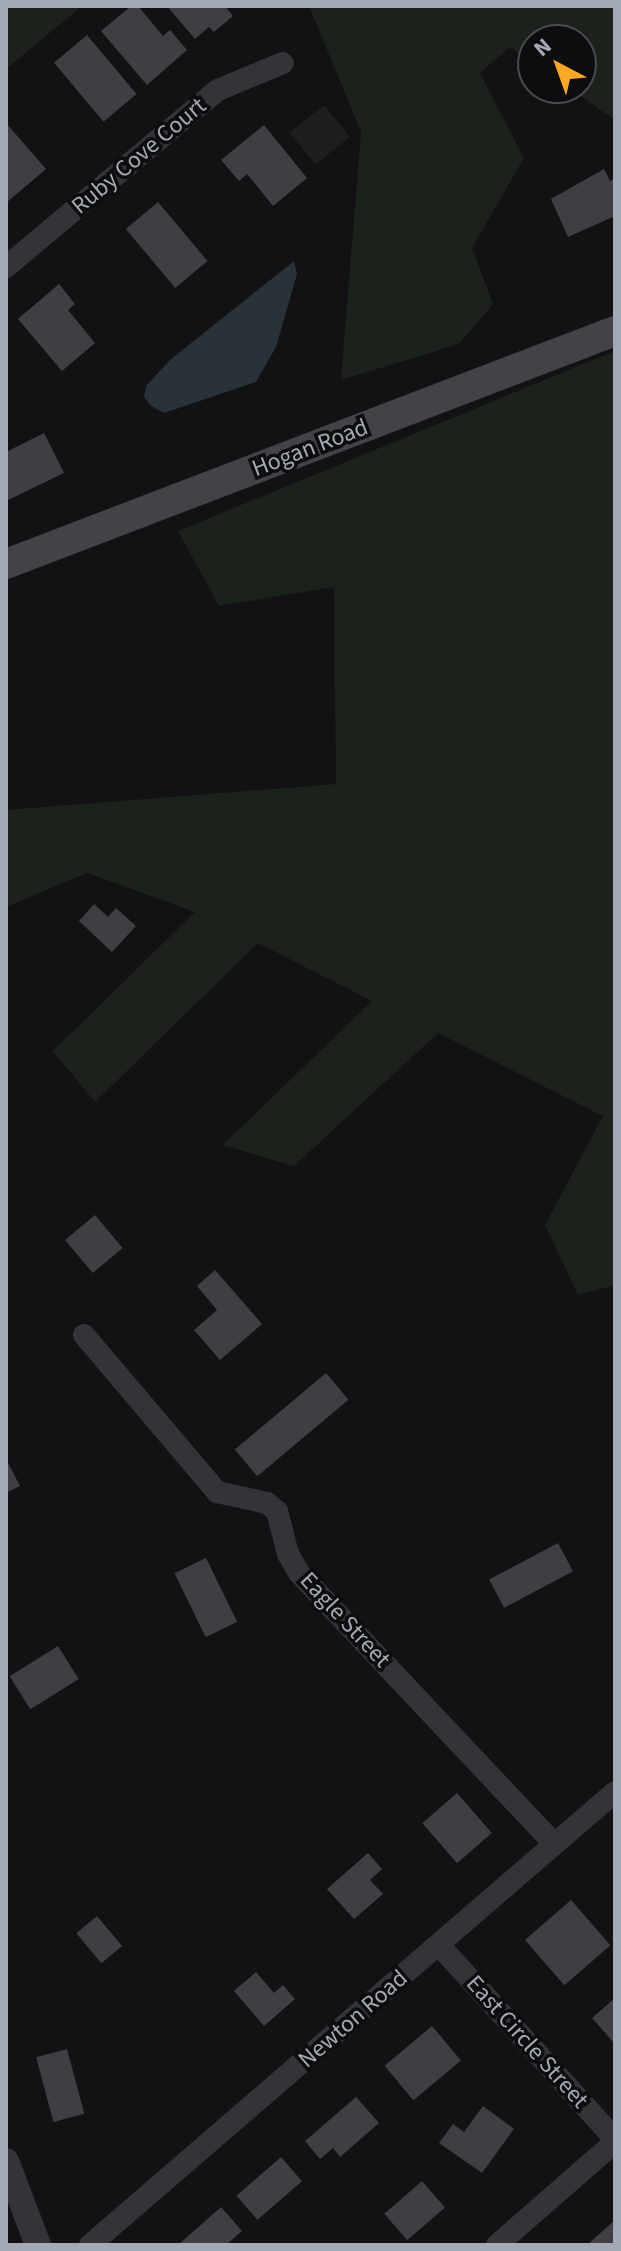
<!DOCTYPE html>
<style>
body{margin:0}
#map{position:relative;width:621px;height:2251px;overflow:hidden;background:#121214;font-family:"Source Sans 3",sans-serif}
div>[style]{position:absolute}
.built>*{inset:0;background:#1e1e21;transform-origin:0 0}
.green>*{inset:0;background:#1a221b}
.water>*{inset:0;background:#283238}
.building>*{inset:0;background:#3e3f44;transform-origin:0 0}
.minor>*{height:22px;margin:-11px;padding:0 11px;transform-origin:11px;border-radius:11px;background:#333439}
.tertiary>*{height:26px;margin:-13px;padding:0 13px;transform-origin:13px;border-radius:13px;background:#333439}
.secondary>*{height:30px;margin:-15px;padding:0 15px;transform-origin:15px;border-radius:15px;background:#414349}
span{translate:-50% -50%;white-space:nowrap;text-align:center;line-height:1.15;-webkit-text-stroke:7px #0d0d0f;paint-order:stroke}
.street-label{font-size:24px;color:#a3a9b5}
.frame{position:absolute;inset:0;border:8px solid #a3a9b5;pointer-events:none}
.north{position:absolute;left:517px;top:24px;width:80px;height:80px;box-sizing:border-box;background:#0d0d0f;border:2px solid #494b51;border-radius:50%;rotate:319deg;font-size:22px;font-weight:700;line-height:32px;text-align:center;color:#a3a9b5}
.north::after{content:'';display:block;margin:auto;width:28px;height:36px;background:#faa724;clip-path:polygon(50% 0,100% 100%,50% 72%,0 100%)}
</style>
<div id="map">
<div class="built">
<i style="left:324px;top:105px;width:41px;height:44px;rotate:51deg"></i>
</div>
<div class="green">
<i style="clip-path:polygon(6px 6px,82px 6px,6px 69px)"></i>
<i style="clip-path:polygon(309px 6px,615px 6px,615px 120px,569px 88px,581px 88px,581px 40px,533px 40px,533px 63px,510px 47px,480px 73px,524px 158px,472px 248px,493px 304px,459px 344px,341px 380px,361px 132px)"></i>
<i style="clip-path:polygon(615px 351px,615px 1285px,578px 1295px,545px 1225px,603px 1116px,438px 1033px,294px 1166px,223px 1145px,372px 1001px,258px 943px,95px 1102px,53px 1051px,195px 912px,87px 873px,6px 907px,6px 810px,336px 784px,334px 587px,219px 606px,178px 531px)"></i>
</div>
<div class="water">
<i style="clip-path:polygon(294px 261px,297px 274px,276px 347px,256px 382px,164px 413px,151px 406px,144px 397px,146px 386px,170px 360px)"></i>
</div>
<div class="building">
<i style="clip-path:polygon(131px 6px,138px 6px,163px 36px,170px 30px,187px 50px,147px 85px,101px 31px)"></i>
<i style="clip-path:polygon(167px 6px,225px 6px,233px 16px,214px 32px,209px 27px,195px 39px)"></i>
<i style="left:87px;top:35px;width:77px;height:43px;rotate:50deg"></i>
<i style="clip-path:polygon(6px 123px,46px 169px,6px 203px)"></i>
<i style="clip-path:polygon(264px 125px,307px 178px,273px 206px,247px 174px,239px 181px,221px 160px)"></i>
<i style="clip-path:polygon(604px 169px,610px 181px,615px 178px,615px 216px,568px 237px,551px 199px)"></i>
<i style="left:158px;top:202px;width:77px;height:42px;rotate:50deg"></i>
<i style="clip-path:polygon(59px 284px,75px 304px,68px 310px,95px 343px,62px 371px,18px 319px)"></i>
<i style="clip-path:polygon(44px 433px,64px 473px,6px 501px,6px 452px)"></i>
<i style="clip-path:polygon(94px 904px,108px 917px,116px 908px,136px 926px,112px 952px,79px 921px)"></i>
<i style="left:95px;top:1215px;width:43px;height:39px;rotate:50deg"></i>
<i style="clip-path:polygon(215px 1270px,262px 1324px,220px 1360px,194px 1330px,217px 1310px,197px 1286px)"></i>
<i style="left:326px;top:1373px;width:35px;height:119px;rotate:50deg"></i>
<i style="clip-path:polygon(6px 1459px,20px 1486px,6px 1493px)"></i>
<i style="left:558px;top:1543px;width:32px;height:78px;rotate:62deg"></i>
<i style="left:206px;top:1558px;width:71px;height:35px;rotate:64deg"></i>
<i style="left:58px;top:1646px;width:39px;height:57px;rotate:58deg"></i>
<i style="left:457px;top:1793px;width:53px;height:46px;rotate:49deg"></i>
<i style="clip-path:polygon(368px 1853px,382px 1869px,370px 1880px,383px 1894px,354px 1919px,327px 1889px)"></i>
<i style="left:571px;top:1900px;width:60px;height:61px;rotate:49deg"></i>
<i style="left:97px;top:1916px;width:39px;height:27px;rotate:50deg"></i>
<i style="clip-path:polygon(256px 1972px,274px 1993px,283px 1985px,295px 1999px,264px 2026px,234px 1991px)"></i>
<i style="clip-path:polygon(615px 1998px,615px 2044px,592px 2018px)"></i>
<i style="left:432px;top:2026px;width:45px;height:62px;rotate:50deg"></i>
<i style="left:67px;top:2049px;width:67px;height:32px;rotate:75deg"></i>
<i style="clip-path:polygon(356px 2097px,379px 2123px,340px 2157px,333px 2148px,320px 2159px,305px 2141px)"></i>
<i style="clip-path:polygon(483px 2106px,514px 2129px,482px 2173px,439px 2143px,453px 2124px,464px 2132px)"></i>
<i style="left:281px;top:2157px;width:32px;height:59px;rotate:49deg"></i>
<i style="left:422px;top:2181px;width:35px;height:50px;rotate:49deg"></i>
<i style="clip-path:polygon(221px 2207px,242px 2231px,226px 2245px,178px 2245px)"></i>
<i style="clip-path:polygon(615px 2220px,615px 2245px,587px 2245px)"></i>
</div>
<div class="minor">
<i style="left:6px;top:267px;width:276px;rotate:-39.9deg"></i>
<i style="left:218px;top:90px;width:70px;rotate:-22.6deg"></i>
<i style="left:84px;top:1335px;width:206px;rotate:49.7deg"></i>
<i style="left:217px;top:1492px;width:51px;rotate:12.4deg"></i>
<i style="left:267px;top:1503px;width:13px;rotate:39deg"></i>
<i style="left:277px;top:1511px;width:44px;rotate:75.7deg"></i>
<i style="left:288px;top:1554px;width:22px;rotate:60deg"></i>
<i style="left:299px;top:1573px;width:372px;rotate:46.7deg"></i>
<i style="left:439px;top:1945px;width:262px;rotate:47.8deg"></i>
<i style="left:90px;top:2245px;width:693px;rotate:-40.79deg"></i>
<i style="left:497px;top:2245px;width:157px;rotate:-41.1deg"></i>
</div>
<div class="tertiary">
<i style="left:6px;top:2161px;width:90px;rotate:69.1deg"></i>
</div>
<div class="secondary">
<i style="left:6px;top:564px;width:652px;rotate:-20.94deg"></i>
</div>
<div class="street-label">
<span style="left:139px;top:156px;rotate:-40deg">Ruby Cove Court</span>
<span style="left:310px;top:448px;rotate:-21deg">Hogan Road</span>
<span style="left:345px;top:1620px;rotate:47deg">Eagle Street</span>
<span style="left:353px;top:2019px;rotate:-41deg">Newton Road</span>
<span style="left:527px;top:2042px;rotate:48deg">East Circle Street</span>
</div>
<div class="frame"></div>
<div class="north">N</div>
</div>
